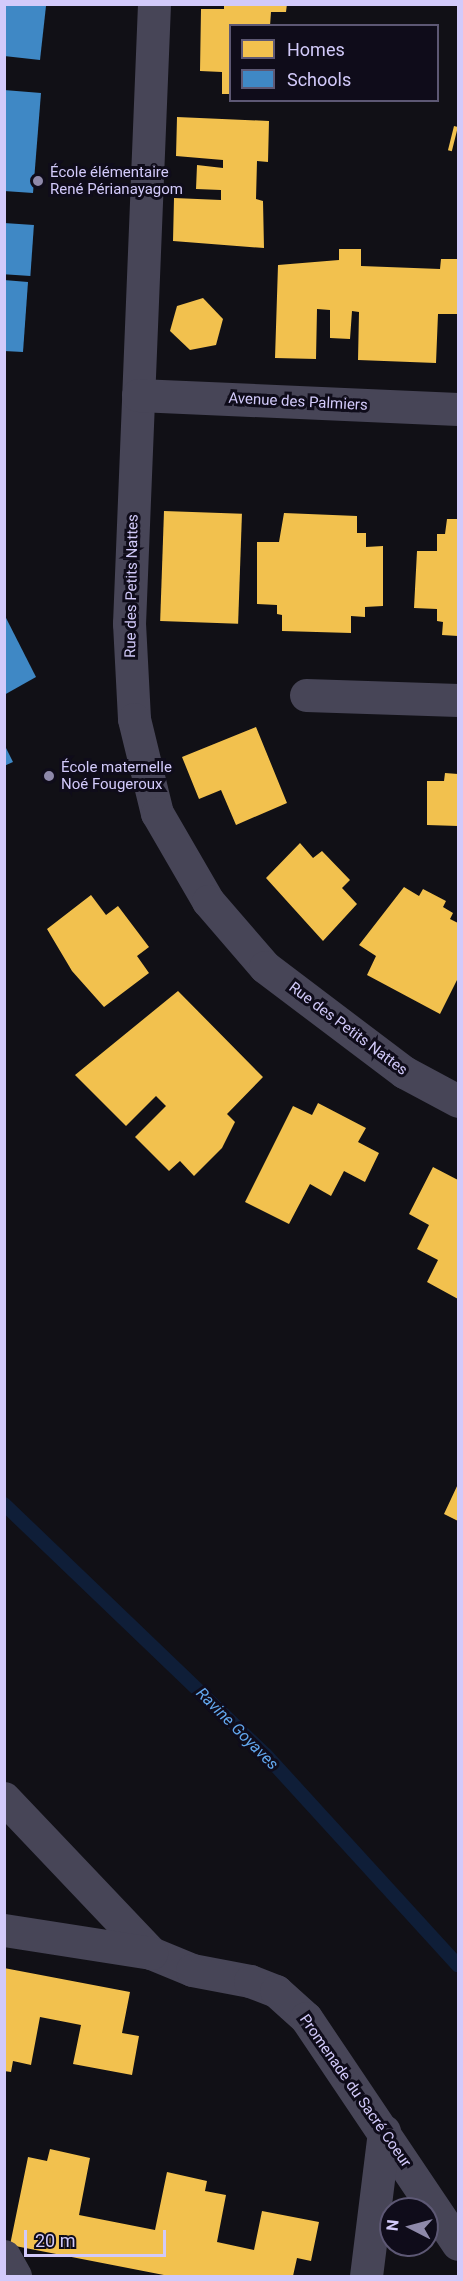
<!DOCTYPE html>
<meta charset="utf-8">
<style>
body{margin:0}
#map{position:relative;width:463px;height:2281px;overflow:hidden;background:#111016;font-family:Roboto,sans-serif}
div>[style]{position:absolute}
.homes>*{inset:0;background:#f2c14e;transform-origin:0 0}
.schools>*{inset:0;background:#3f88c5;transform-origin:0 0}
.stream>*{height:14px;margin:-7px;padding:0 7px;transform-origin:7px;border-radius:7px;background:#0f1e38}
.minor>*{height:33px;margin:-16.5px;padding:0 16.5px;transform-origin:16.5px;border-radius:16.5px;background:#474557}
.dots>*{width:16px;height:16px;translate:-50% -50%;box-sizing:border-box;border:3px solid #0f0c1a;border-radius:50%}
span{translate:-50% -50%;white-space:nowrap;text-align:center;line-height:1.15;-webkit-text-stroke:6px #0f0c1a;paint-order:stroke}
.poi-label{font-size:15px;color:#d2cafa}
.left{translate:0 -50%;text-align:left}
.street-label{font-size:15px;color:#d2cafa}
.water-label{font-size:16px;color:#63a8ef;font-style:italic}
.frame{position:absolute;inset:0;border:6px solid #d2cafa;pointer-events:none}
.legend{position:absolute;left:229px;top:24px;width:210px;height:78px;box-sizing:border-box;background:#0f0c1a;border:2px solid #5d5874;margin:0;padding:8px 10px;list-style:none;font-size:18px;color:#d2cafa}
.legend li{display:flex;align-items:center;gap:12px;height:30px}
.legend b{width:30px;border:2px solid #5d5874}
.north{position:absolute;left:379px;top:2197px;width:60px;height:60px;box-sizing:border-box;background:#0f0c1a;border:2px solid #5d5874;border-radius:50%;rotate:276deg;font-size:16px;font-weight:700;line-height:24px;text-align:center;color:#d2cafa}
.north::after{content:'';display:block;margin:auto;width:21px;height:27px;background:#8e89aa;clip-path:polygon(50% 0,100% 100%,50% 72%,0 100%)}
.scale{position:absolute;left:24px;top:2230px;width:142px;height:27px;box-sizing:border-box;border:3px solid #d2cafa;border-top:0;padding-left:8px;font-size:18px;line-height:21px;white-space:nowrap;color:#d2cafa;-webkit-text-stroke:4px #0f0c1a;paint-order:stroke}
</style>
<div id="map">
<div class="homes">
<i style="clip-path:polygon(224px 4px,287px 4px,286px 12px,271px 12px,270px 26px,231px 26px,231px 94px,222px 94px,222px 72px,200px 71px,201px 9px,224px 9px)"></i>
<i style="clip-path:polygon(177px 117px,269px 121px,268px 162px,257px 161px,256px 199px,263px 201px,264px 248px,173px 241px,174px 198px,221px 200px,221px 190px,196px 189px,197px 165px,223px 168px,223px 160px,176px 156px)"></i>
<i style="left:454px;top:126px;width:4px;height:25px;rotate:14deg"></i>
<i style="clip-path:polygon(339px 249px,361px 249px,361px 266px,440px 269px,441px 259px,458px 259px,458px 314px,438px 314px,436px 363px,358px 360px,359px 312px,352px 311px,350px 339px,330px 338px,330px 310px,317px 309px,316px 359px,275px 358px,278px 265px,339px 260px)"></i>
<i style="clip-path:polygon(203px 298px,223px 319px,216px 345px,190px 350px,170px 331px,177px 306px)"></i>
<i style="left:164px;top:511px;width:78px;height:110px;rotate:2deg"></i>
<i style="clip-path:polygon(284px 513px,357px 516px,357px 533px,366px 533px,366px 547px,383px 546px,383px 606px,365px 607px,365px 617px,351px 616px,351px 633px,282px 631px,282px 615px,277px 614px,277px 605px,257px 604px,257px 542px,279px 542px)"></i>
<i style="clip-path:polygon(447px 519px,458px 519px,458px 636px,442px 635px,443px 622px,437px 621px,437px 609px,414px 608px,417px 551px,437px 551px,437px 534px,445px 534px)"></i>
<i style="clip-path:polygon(256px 727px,287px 803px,236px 825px,221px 790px,199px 799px,182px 757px)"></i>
<i style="clip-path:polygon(445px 773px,458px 774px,458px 826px,427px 825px,427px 781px,444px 781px)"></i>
<i style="clip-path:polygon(300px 843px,313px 858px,322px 851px,350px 880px,342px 888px,357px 904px,323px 941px,266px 878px)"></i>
<i style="clip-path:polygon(404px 887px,419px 896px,423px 889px,446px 901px,443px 907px,453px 913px,450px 919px,458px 923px,458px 978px,440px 1014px,367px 975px,376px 956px,359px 945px)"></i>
<i style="clip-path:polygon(91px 895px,106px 915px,118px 906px,149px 947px,137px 956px,149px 973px,104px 1007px,72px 971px,47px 929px)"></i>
<i style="clip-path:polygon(178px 991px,263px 1077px,227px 1114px,235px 1122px,222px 1148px,194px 1176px,180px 1161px,169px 1171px,135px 1137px,166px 1106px,156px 1096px,126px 1126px,75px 1075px)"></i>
<i style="clip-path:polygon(318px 1103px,366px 1128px,358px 1142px,379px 1153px,365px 1182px,344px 1171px,331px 1196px,310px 1184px,289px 1224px,245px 1202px,293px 1106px,312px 1115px)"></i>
<i style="clip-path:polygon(433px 1167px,458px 1180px,458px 1299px,427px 1282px,438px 1260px,417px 1249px,429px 1225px,409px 1214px)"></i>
<i style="clip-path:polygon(458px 1484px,458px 1521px,444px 1514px)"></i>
<i style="clip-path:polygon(4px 1968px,130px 1992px,122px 2033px,139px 2036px,132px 2075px,73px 2064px,81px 2025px,40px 2017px,31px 2065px,13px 2061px,11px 2072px,4px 2071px)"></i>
<i style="clip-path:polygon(50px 2149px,90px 2158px,79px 2215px,155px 2230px,167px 2172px,207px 2181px,205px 2191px,226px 2195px,217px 2242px,254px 2250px,262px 2211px,319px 2222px,311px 2261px,297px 2258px,293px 2276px,169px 2276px,10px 2245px,28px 2157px,47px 2161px)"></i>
</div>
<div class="schools">
<i style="clip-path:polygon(4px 4px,46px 6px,40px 60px,4px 56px)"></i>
<i style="clip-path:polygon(4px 90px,41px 93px,33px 193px,4px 191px)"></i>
<i style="left:4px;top:223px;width:30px;height:51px;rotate:4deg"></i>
<i style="clip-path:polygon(4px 280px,28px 282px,23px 352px,4px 351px)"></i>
<i style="clip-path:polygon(4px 614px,36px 677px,4px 695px)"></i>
<i style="clip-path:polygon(4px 744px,13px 762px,4px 766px)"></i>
</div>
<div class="stream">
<i style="left:4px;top:1504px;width:361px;rotate:43.8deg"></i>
<i style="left:265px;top:1754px;width:286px;rotate:47.6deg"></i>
</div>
<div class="minor">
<i style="left:154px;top:4px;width:620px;rotate:92.31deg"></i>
<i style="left:129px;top:623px;width:96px;rotate:87deg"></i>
<i style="left:134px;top:719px;width:97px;rotate:76.3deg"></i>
<i style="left:157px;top:813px;width:102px;rotate:59.9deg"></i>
<i style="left:208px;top:901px;width:87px;rotate:49.2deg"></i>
<i style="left:265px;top:967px;width:174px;rotate:37.1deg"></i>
<i style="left:404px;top:1072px;width:61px;rotate:28.2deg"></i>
<i style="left:138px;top:395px;width:320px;rotate:2.5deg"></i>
<i style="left:306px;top:695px;width:152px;rotate:1.9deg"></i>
<i style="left:4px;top:1798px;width:214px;rotate:46.5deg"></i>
<i style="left:151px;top:1953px;width:44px;rotate:22.5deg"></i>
<i style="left:192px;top:1970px;width:59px;rotate:10.7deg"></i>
<i style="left:250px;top:1981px;width:28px;rotate:21deg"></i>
<i style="left:276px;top:1991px;width:40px;rotate:42deg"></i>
<i style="left:306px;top:2018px;width:272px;rotate:56.1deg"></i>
<i style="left:4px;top:1930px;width:149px;rotate:8.9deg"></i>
<i style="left:4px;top:2256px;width:23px;rotate:61deg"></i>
<i style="left:366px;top:2276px;width:146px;rotate:-82.9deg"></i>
</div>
<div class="dots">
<i style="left:38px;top:181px;background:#8e89aa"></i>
<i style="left:49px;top:776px;background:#8e89aa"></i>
</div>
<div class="poi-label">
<span class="left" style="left:50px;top:181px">École élémentaire<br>René Périanayagom</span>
<span class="left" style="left:61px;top:776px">École maternelle<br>Noé Fougeroux</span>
</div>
<div class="street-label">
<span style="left:298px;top:402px;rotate:3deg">Avenue des Palmiers</span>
<span style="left:132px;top:586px;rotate:-89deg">Rue des Petits Nattes</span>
<span style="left:348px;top:1029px;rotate:37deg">Rue des Petits Nattes</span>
<span style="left:355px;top:2091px;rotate:55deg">Promenade du Sacré Coeur</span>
</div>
<div class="water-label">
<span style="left:237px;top:1729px;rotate:45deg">Ravine Goyaves</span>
</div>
<div class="frame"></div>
<ul class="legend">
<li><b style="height:16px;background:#f2c14e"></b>Homes</li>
<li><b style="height:16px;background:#3f88c5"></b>Schools</li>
</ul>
<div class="north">N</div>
<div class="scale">20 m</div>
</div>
